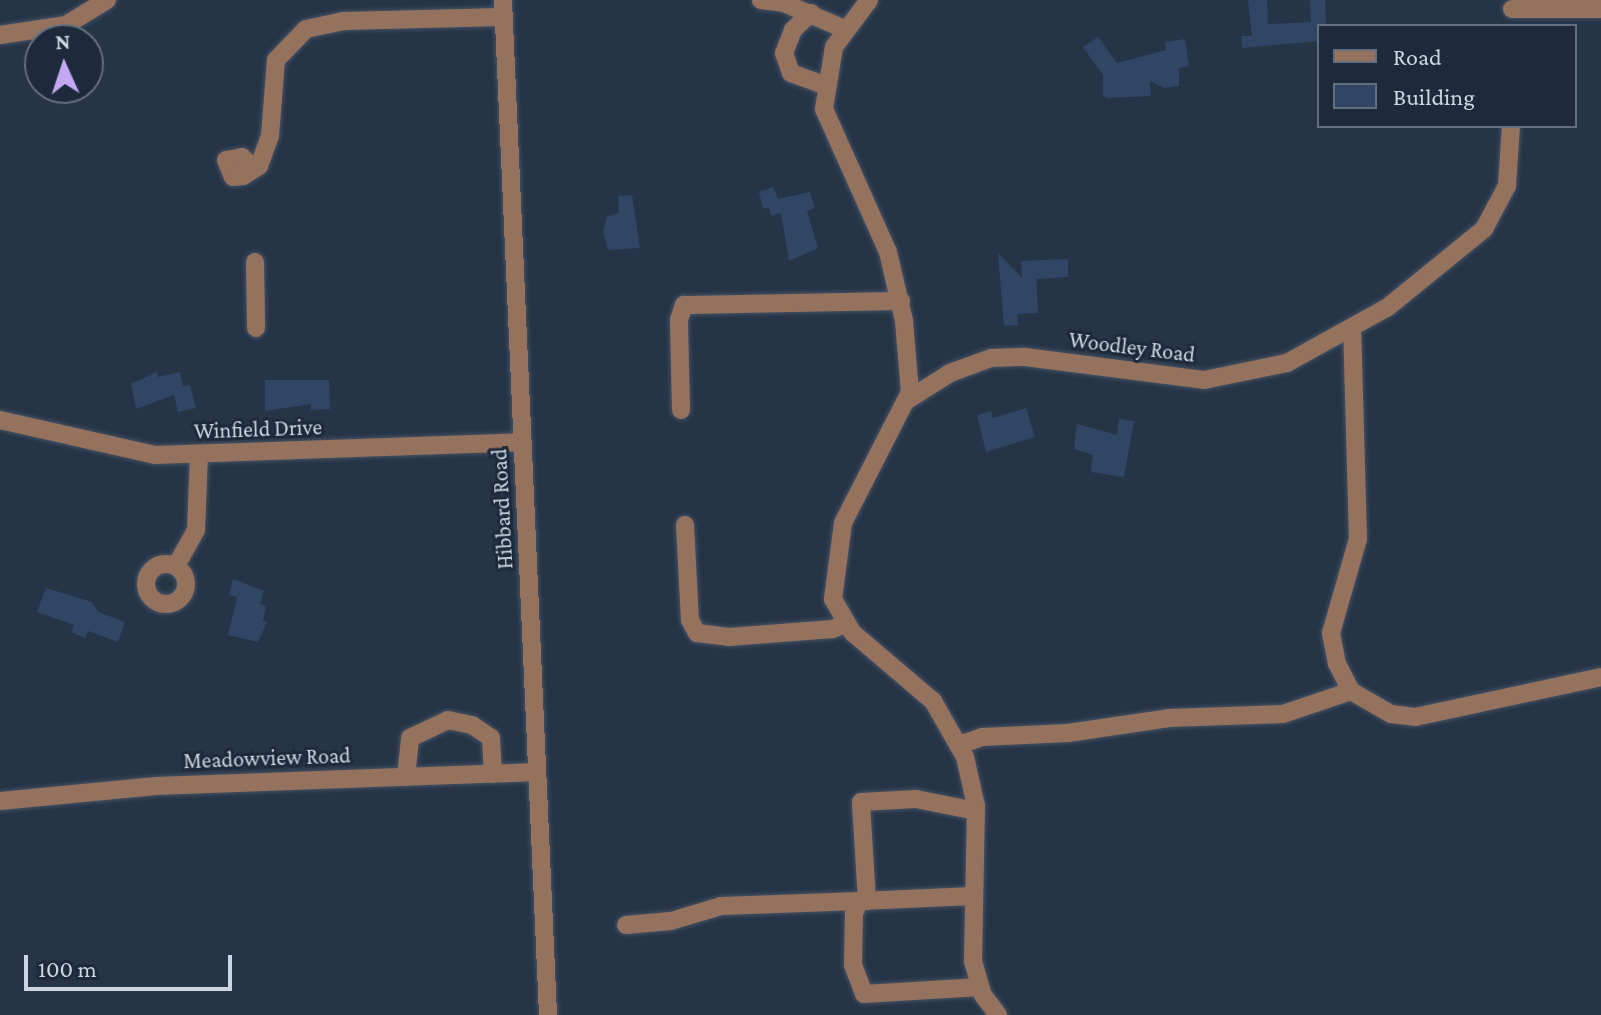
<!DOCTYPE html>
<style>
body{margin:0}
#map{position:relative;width:1601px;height:1015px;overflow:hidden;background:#263447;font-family:"Crimson Pro",serif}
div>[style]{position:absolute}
.building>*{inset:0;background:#304664}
.roads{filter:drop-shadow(0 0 2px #445163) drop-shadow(0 0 2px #445163)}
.minor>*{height:18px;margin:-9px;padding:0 9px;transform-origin:9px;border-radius:9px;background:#95725e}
.minor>.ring{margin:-9px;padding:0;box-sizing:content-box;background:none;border:18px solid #95725e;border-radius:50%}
span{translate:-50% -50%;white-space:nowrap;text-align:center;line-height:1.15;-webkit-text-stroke:6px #1d2a3c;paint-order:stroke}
.street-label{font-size:22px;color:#ccd5e1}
.legend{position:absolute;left:1317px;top:24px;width:260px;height:104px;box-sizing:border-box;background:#1d2a3c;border:2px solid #636e7e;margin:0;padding:10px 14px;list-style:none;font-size:24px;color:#ccd5e1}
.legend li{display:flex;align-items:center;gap:16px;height:40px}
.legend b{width:40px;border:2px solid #636e7e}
.north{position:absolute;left:24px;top:24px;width:80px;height:80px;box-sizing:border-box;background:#1d2a3c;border:2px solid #636e7e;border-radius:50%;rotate:357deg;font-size:22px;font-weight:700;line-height:32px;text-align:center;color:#ccd5e1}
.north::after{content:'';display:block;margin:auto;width:28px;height:36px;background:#c3a7f2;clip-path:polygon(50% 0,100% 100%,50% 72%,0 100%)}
.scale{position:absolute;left:24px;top:955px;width:208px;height:36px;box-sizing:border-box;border:4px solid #ccd5e1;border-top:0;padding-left:10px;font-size:24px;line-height:28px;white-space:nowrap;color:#ccd5e1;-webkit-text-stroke:6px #1d2a3c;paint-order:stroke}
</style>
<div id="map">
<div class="building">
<i style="clip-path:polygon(1248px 0,1267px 0,1268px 24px,1311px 22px,1310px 0,1325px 0,1326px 26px,1319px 26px,1319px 41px,1242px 48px,1242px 36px,1252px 36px)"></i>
<i style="clip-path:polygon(1098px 37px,1117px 63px,1166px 50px,1165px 42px,1185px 39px,1189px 66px,1179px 68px,1179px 86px,1164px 88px,1150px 81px,1151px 96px,1107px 98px,1103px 96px,1103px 75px,1083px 47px)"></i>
<i style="clip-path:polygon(773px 187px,778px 199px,810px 192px,815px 208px,807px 211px,818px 248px,789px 261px,781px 213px,771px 216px,769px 207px,763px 209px,759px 192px)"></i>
<i style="clip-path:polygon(632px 195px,640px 248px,608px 250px,603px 230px,607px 217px,619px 213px,618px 196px)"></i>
<i style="clip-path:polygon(998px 253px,1022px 278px,1021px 261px,1068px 259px,1068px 277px,1036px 279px,1038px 313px,1017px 314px,1018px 325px,1004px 326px)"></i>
<i style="clip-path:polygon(157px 372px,158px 377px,180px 372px,183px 386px,190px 385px,196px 408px,178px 412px,174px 395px,136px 409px,131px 384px)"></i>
<i style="clip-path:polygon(265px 380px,329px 380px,330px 409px,311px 410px,311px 404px,265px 411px)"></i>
<i style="clip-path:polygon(1026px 408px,1035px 437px,986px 452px,977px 415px,991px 411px,993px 418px)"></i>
<i style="clip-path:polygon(1119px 419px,1134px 421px,1124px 477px,1091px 472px,1093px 455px,1074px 449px,1077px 424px,1117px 435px)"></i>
<i style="clip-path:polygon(233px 579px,264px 591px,260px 604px,266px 606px,263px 621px,267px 622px,258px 642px,228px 635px,237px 597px,229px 595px)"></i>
<i style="clip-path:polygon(46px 588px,92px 602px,98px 612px,125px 622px,118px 642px,88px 631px,85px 638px,71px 632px,74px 625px,37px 612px)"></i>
</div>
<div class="roads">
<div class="minor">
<i style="left:503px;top:0;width:1016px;rotate:87.46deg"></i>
<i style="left:761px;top:0;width:23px;rotate:7deg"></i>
<i style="left:784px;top:3px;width:65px;rotate:23.4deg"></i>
<i style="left:869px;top:0;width:59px;rotate:126.7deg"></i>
<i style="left:834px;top:47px;width:63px;rotate:99.2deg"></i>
<i style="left:824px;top:109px;width:157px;rotate:65.9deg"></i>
<i style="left:888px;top:252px;width:71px;rotate:76.9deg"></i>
<i style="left:904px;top:321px;width:71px;rotate:85.2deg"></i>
<i style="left:910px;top:392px;width:147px;rotate:117.1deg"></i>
<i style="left:843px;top:523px;width:77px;rotate:97.5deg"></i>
<i style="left:833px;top:599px;width:39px;rotate:60deg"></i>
<i style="left:853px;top:633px;width:105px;rotate:40.4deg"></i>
<i style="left:933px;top:701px;width:64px;rotate:60.3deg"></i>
<i style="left:965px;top:757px;width:50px;rotate:77.3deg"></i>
<i style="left:976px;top:806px;width:155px;rotate:91.1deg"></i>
<i style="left:973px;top:961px;width:35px;rotate:74deg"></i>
<i style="left:983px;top:995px;width:25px;rotate:53deg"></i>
<i style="left:1512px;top:9px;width:89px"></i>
<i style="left:811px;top:13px;width:25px;rotate:137deg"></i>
<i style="left:793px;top:30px;width:25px;rotate:111deg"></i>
<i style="left:784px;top:53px;width:21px;rotate:71deg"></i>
<i style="left:791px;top:73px;width:35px;rotate:20deg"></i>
<i style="left:0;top:35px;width:67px;rotate:-8.6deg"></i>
<i style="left:66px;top:25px;width:48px;rotate:-31.4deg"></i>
<i style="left:254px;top:169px;width:17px;rotate:-135deg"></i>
<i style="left:242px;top:157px;width:16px;rotate:169deg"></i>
<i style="left:226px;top:160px;width:18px;rotate:68deg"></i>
<i style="left:233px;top:177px;width:10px;rotate:-6deg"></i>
<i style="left:243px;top:176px;width:19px;rotate:-32deg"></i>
<i style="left:259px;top:166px;width:32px;rotate:-70deg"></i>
<i style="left:270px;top:136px;width:76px;rotate:-85.5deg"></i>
<i style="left:276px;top:60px;width:43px;rotate:-45.9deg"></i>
<i style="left:306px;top:29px;width:38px;rotate:-12deg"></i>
<i style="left:343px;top:21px;width:160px;rotate:-1.4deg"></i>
<i style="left:255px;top:262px;width:66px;rotate:89.1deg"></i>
<i style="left:906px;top:401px;width:52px;rotate:-32.5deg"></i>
<i style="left:950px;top:373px;width:44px;rotate:-20.1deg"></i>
<i style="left:991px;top:358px;width:34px;rotate:-2deg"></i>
<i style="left:1025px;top:357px;width:180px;rotate:7.3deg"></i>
<i style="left:1204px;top:380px;width:85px;rotate:-11.6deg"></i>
<i style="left:1287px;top:363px;width:115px;rotate:-29deg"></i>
<i style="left:1388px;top:307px;width:124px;rotate:-39.1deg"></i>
<i style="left:1484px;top:229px;width:49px;rotate:-61.9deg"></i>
<i style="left:1507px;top:186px;width:60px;rotate:-86.2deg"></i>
<i style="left:681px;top:410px;width:90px;rotate:-91.3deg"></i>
<i style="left:679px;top:320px;width:16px;rotate:-72deg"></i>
<i style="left:684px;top:305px;width:217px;rotate:-1.1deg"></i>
<i style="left:0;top:420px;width:159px;rotate:12.7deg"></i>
<i style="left:155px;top:455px;width:368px;rotate:-2deg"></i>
<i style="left:685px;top:525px;width:95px;rotate:87deg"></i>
<i style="left:690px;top:620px;width:15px;rotate:62deg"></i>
<i style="left:697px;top:633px;width:32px;rotate:7deg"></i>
<i style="left:729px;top:637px;width:104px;rotate:-4.4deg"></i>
<i style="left:833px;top:629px;width:13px;rotate:-23deg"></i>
<i class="ring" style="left:146px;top:564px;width:22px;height:22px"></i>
<i style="left:176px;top:566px;width:41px;rotate:-60.9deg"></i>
<i style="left:196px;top:530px;width:74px;rotate:-87.7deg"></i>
<i style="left:1351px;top:691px;width:30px;rotate:-117deg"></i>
<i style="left:1337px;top:664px;width:32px;rotate:-101deg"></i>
<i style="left:1331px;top:633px;width:98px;rotate:-74deg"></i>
<i style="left:1358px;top:539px;width:209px;rotate:-91.6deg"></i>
<i style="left:959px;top:745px;width:24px;rotate:-19deg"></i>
<i style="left:982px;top:737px;width:86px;rotate:-2.7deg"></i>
<i style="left:1068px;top:733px;width:102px;rotate:-8.4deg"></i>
<i style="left:1169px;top:718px;width:114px;rotate:-2deg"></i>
<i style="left:1283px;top:714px;width:72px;rotate:-18.7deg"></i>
<i style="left:1351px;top:691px;width:46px;rotate:29.9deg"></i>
<i style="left:1391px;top:714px;width:24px;rotate:7deg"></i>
<i style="left:1415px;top:717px;width:190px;rotate:-12.1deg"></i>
<i style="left:406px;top:777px;width:39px;rotate:-84deg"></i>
<i style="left:410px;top:738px;width:42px;rotate:-25.3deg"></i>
<i style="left:448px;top:720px;width:25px;rotate:12deg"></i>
<i style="left:472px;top:725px;width:23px;rotate:34deg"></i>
<i style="left:491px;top:738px;width:36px;rotate:87deg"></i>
<i style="left:0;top:801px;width:157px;rotate:-5.5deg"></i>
<i style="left:156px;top:786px;width:381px;rotate:-2.1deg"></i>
<i style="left:973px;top:896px;width:113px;rotate:177.5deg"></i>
<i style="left:860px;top:901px;width:13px;rotate:117deg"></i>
<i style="left:854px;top:913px;width:52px;rotate:91.1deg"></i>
<i style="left:853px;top:965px;width:31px;rotate:69deg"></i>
<i style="left:864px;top:994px;width:116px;rotate:-3.5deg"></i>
<i style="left:867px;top:901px;width:99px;rotate:-93.5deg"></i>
<i style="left:861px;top:802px;width:55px;rotate:-3.1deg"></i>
<i style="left:916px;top:799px;width:61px;rotate:11.3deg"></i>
<i style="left:626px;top:925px;width:45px;rotate:-5.1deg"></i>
<i style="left:671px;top:921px;width:52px;rotate:-16.7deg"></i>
<i style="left:721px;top:906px;width:139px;rotate:-2.1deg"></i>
</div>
</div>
<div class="street-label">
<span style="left:1132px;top:347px;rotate:7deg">Woodley Road</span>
<span style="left:258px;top:429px;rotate:-2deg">Winfield Drive</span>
<span style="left:502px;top:509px;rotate:-93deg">Hibbard Road</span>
<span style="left:267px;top:758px;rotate:-2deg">Meadowview Road</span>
</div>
<ul class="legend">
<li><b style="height:10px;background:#95725e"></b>Road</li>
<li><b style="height:22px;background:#304664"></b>Building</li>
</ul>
<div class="north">N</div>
<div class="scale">100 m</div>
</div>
